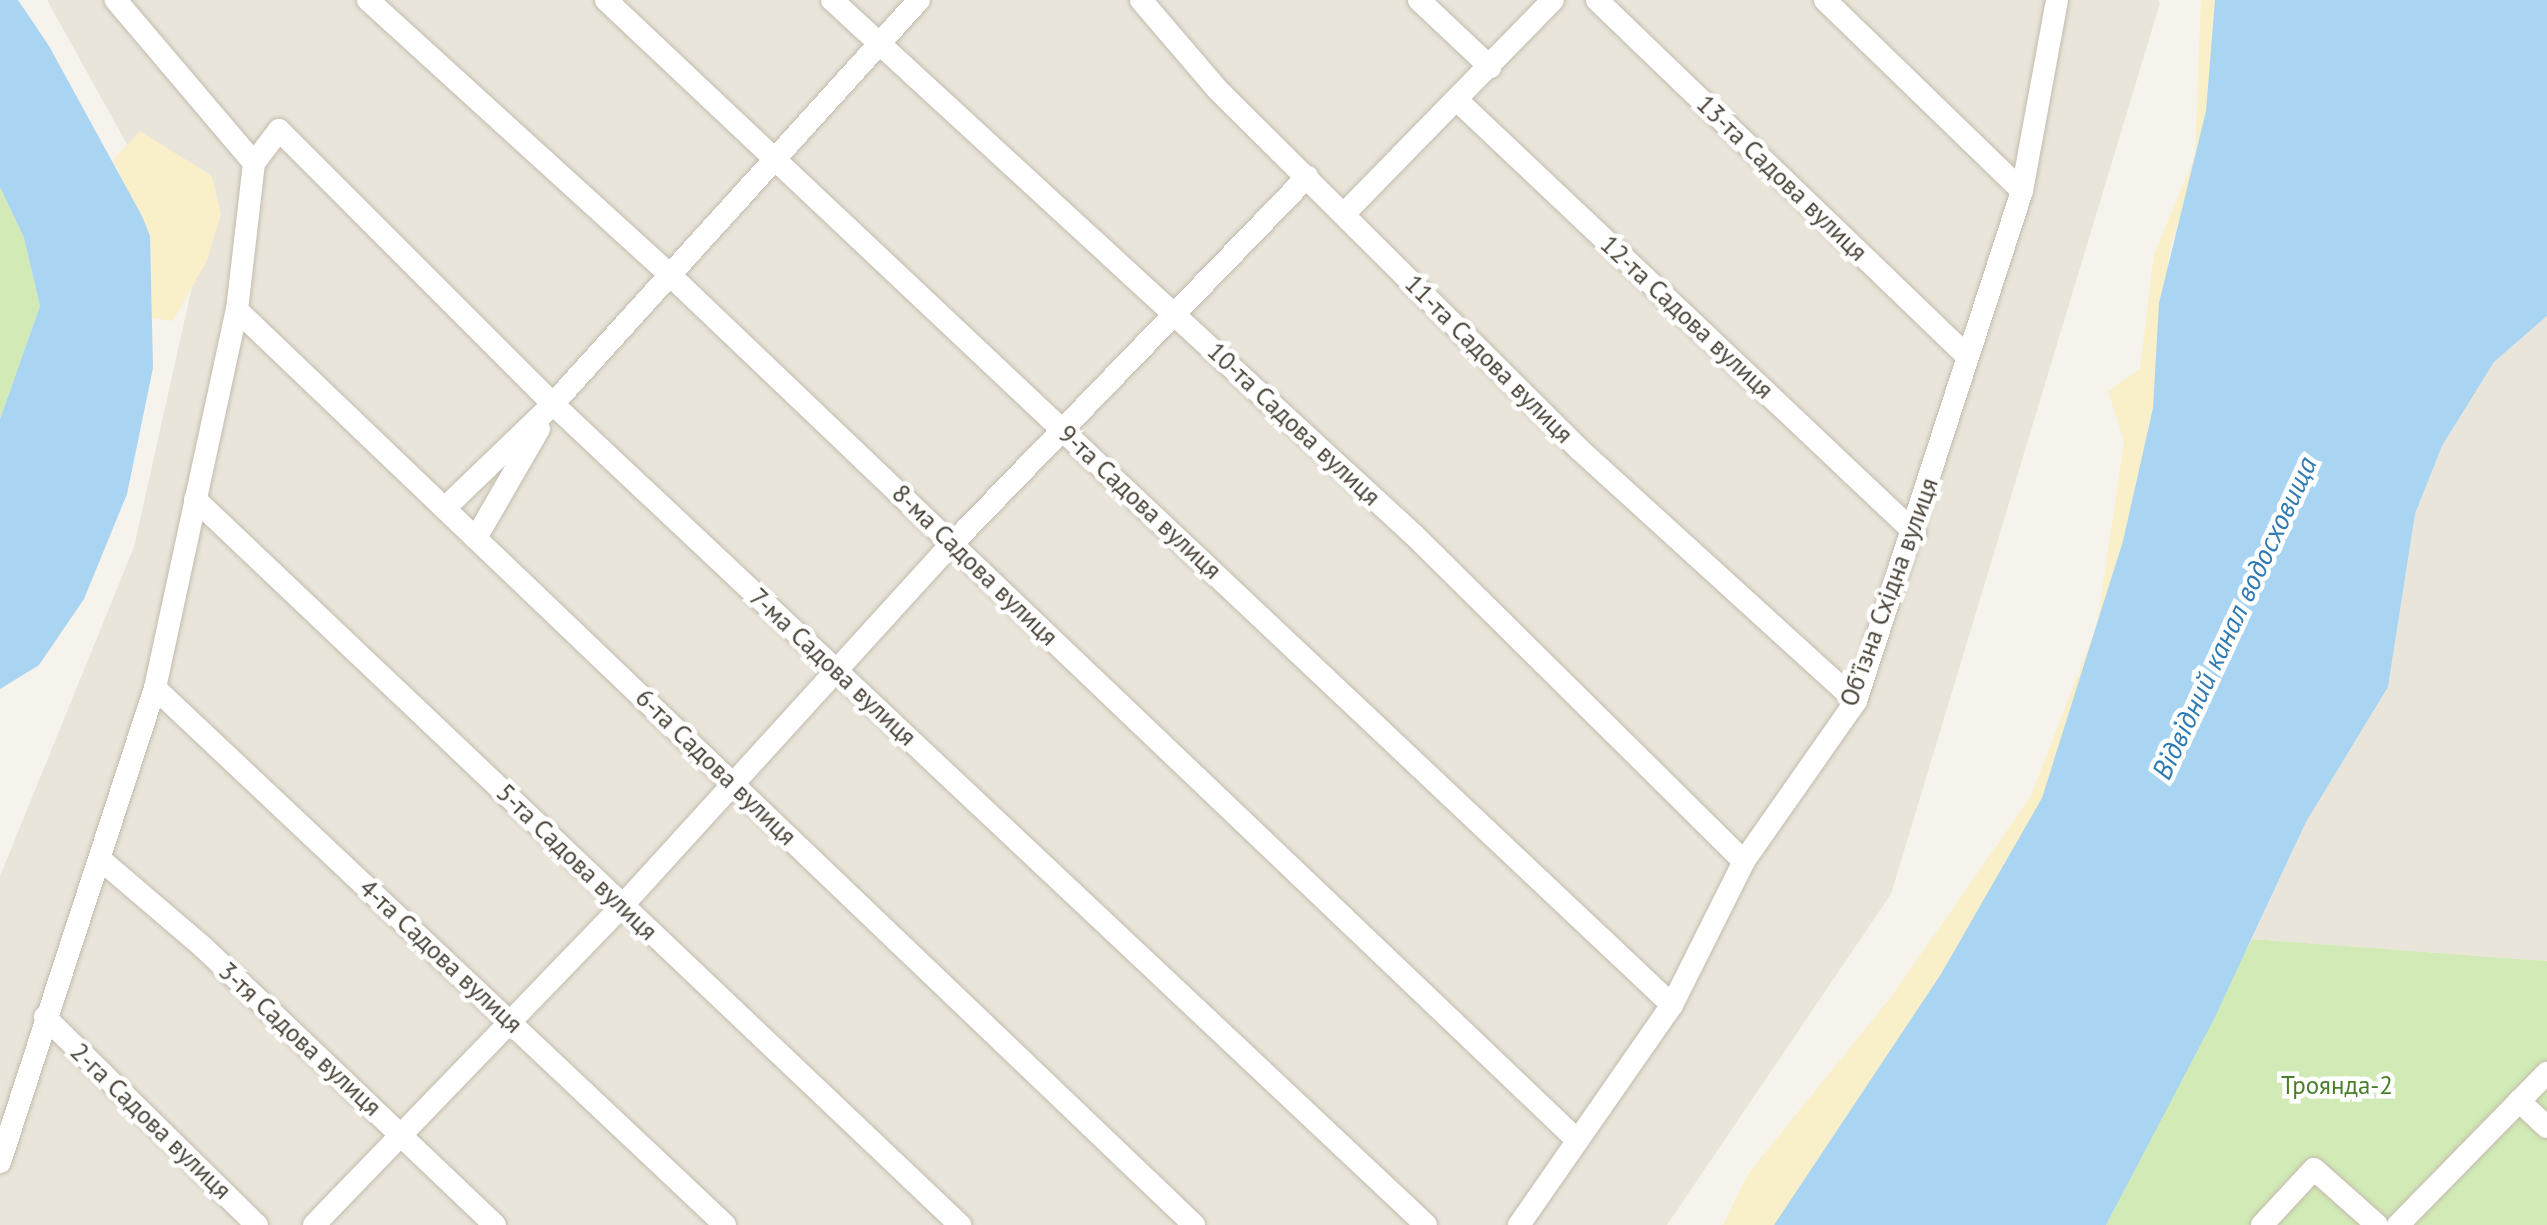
<!DOCTYPE html>
<meta charset="utf-8">
<style>
body{margin:0}
#map{position:relative;width:2547px;height:1225px;overflow:hidden;background:#f6f3ec;font-family:"PT Sans",sans-serif}
div>[style]{position:absolute}
.residential>*{inset:0;background:#eae5da}
.green>*{inset:0;background:#d2eab5}
.sand>*{inset:0;background:#f9efc9}
.water>*{inset:0;background:#a9d4f2}
.roads{filter:drop-shadow(0 0 2px #c2bbae) drop-shadow(0 0 2px #c2bbae)}
.street>*{height:22px;margin:-11px;padding:0 11px;transform-origin:11px;border-radius:11px;background:#fff}
span{translate:-50% -50%;white-space:nowrap;text-align:center;line-height:1.15;-webkit-text-stroke:9px #fff;paint-order:stroke}
.street-label{font-size:25px;color:#4b4439}
.park-label{font-size:25px;color:#4a7f2a}
.water-label{font-size:28px;color:#2e7ab2;font-style:italic}
</style>
<div id="map">
<div class="residential">
<i style="clip-path:polygon(47px 0,2158px 0,2160px 3px,1891px 894px,1667px 1225px,0 1225px,0 876px,134px 547px,196px 269px)"></i>
<i style="clip-path:polygon(2547px 316px,2547px 961px,2252px 939px,2306px 822px,2388px 687px,2415px 514px,2442px 446px,2494px 362px)"></i>
</div>
<div class="green">
<i style="clip-path:polygon(0 187px,24px 238px,40px 306px,0 419px)"></i>
<i style="clip-path:polygon(2252px 939px,2547px 961px,2547px 1225px,2106px 1225px)"></i>
</div>
<div class="sand">
<i style="clip-path:polygon(2201px 0,2215px 0,2206px 111px,2190px 189px,2170px 248px,2153px 408px,2123px 541px,2042px 799px,1941px 974px,1774px 1225px,1723px 1225px,1748px 1174px,1891px 997px,2031px 796px,2097px 625px,2124px 442px,2108px 391px,2140px 369px,2154px 254px,2195px 156px)"></i>
<i style="clip-path:polygon(140px 131px,212px 176px,221px 215px,207px 260px,173px 321px,152px 318px,150px 236px,113px 160px)"></i>
</div>
<div class="water">
<i style="clip-path:polygon(0 0,18px 0,49px 46px,142px 216px,150px 236px,153px 368px,127px 494px,84px 599px,39px 665px,0 689px,0 419px,40px 306px,24px 238px,0 187px)"></i>
<i style="clip-path:polygon(2215px 0,2547px 0,2547px 316px,2494px 362px,2442px 446px,2415px 514px,2388px 687px,2306px 822px,2215px 1017px,2106px 1225px,1774px 1225px,1941px 974px,2042px 798px,2123px 541px,2153px 408px,2159px 303px,2206px 111px)"></i>
</div>
<div class="roads">
<div class="street">
<i style="left:368px;top:0;width:410px;rotate:42.3deg"></i>
<i style="left:671px;top:276px;width:1249px;rotate:43.64deg"></i>
<i style="left:606px;top:0;width:1465px;rotate:43.31deg"></i>
<i style="left:832px;top:0;width:791px;rotate:42.59deg"></i>
<i style="left:1414px;top:535px;width:464px;rotate:44.7deg"></i>
<i style="left:1141px;top:0;width:118px;rotate:49.5deg"></i>
<i style="left:1218px;top:90px;width:509px;rotate:44.84deg"></i>
<i style="left:1579px;top:449px;width:374px;rotate:42.3deg"></i>
<i style="left:1419px;top:0;width:98px;rotate:43.3deg"></i>
<i style="left:1597px;top:0;width:513px;rotate:43.9deg"></i>
<i style="left:1825px;top:0;width:274px;rotate:44.1deg"></i>
<i style="left:1458px;top:101px;width:629px;rotate:43.39deg"></i>
<i style="left:254px;top:163px;width:41px;rotate:-52.9deg"></i>
<i style="left:279px;top:130px;width:387px;rotate:45deg"></i>
<i style="left:553px;top:404px;width:1198px;rotate:43.24deg"></i>
<i style="left:1344px;top:214px;width:299px;rotate:-45.7deg"></i>
<i style="left:237px;top:310px;width:1324px;rotate:43.71deg"></i>
<i style="left:195px;top:499px;width:1055px;rotate:43.5deg"></i>
<i style="left:445px;top:508px;width:150px;rotate:-43.9deg"></i>
<i style="left:553px;top:404px;width:545px;rotate:-47.83deg"></i>
<i style="left:476px;top:538px;width:126px;rotate:-60deg"></i>
<i style="left:155px;top:688px;width:783px;rotate:43.29deg"></i>
<i style="left:100px;top:859px;width:135px;rotate:40.5deg"></i>
<i style="left:203px;top:947px;width:403px;rotate:43.6deg"></i>
<i style="left:45px;top:1017px;width:297px;rotate:44.5deg"></i>
<i style="left:2519px;top:1101px;width:38px;rotate:43deg"></i>
<i style="left:0;top:1162px;width:499px;rotate:-71.9deg"></i>
<i style="left:155px;top:688px;width:387px;rotate:-77.8deg"></i>
<i style="left:237px;top:310px;width:148px;rotate:-83.4deg"></i>
<i style="left:254px;top:163px;width:214px;rotate:-130.3deg"></i>
<i style="left:314px;top:1225px;width:445px;rotate:-46deg"></i>
<i style="left:623px;top:905px;width:488px;rotate:-47.7deg"></i>
<i style="left:952px;top:544px;width:511px;rotate:-45.95deg"></i>
<i style="left:1519px;top:1225px;width:268px;rotate:-55.2deg"></i>
<i style="left:1672px;top:1005px;width:161px;rotate:-63.4deg"></i>
<i style="left:1744px;top:861px;width:195px;rotate:-55deg"></i>
<i style="left:1856px;top:701px;width:536px;rotate:-71.97deg"></i>
<i style="left:2022px;top:191px;width:194px;rotate:-79.6deg"></i>
<i style="left:2262px;top:1225px;width:76px;rotate:-47.1deg"></i>
<i style="left:2314px;top:1169px;width:84px;rotate:41.6deg"></i>
<i style="left:2398px;top:1225px;width:213px;rotate:-45.6deg"></i>
</div>
</div>
<div class="street-label">
<span style="left:1782px;top:178px;rotate:44deg">13-та Садова вулиця</span>
<span style="left:1687px;top:317px;rotate:43deg">12-та Садова вулиця</span>
<span style="left:1489px;top:359px;rotate:45deg">11-та Садова вулиця</span>
<span style="left:1294px;top:424px;rotate:43deg">10-та Садова вулиця</span>
<span style="left:1140px;top:502px;rotate:43deg">9-та Садова вулиця</span>
<span style="left:975px;top:565px;rotate:44deg">8-ма Садова вулиця</span>
<span style="left:1889px;top:592px;rotate:-70deg">Обʼїзна Східна вулиця</span>
<span style="left:833px;top:667px;rotate:43deg">7-ма Садова вулиця</span>
<span style="left:716px;top:767px;rotate:44deg">6-та Садова вулиця</span>
<span style="left:577px;top:862px;rotate:44deg">5-та Садова вулиця</span>
<span style="left:441px;top:956px;rotate:43deg">4-та Садова вулиця</span>
<span style="left:300px;top:1039px;rotate:43deg">3-тя Садова вулиця</span>
<span style="left:151px;top:1121px;rotate:44deg">2-га Садова вулиця</span>
</div>
<div class="park-label">
<span style="left:2337px;top:1085px">Троянда-2</span>
</div>
<div class="water-label">
<span style="left:2234px;top:618px;rotate:-65deg">Відвідний канал водосховища</span>
</div>
</div>
